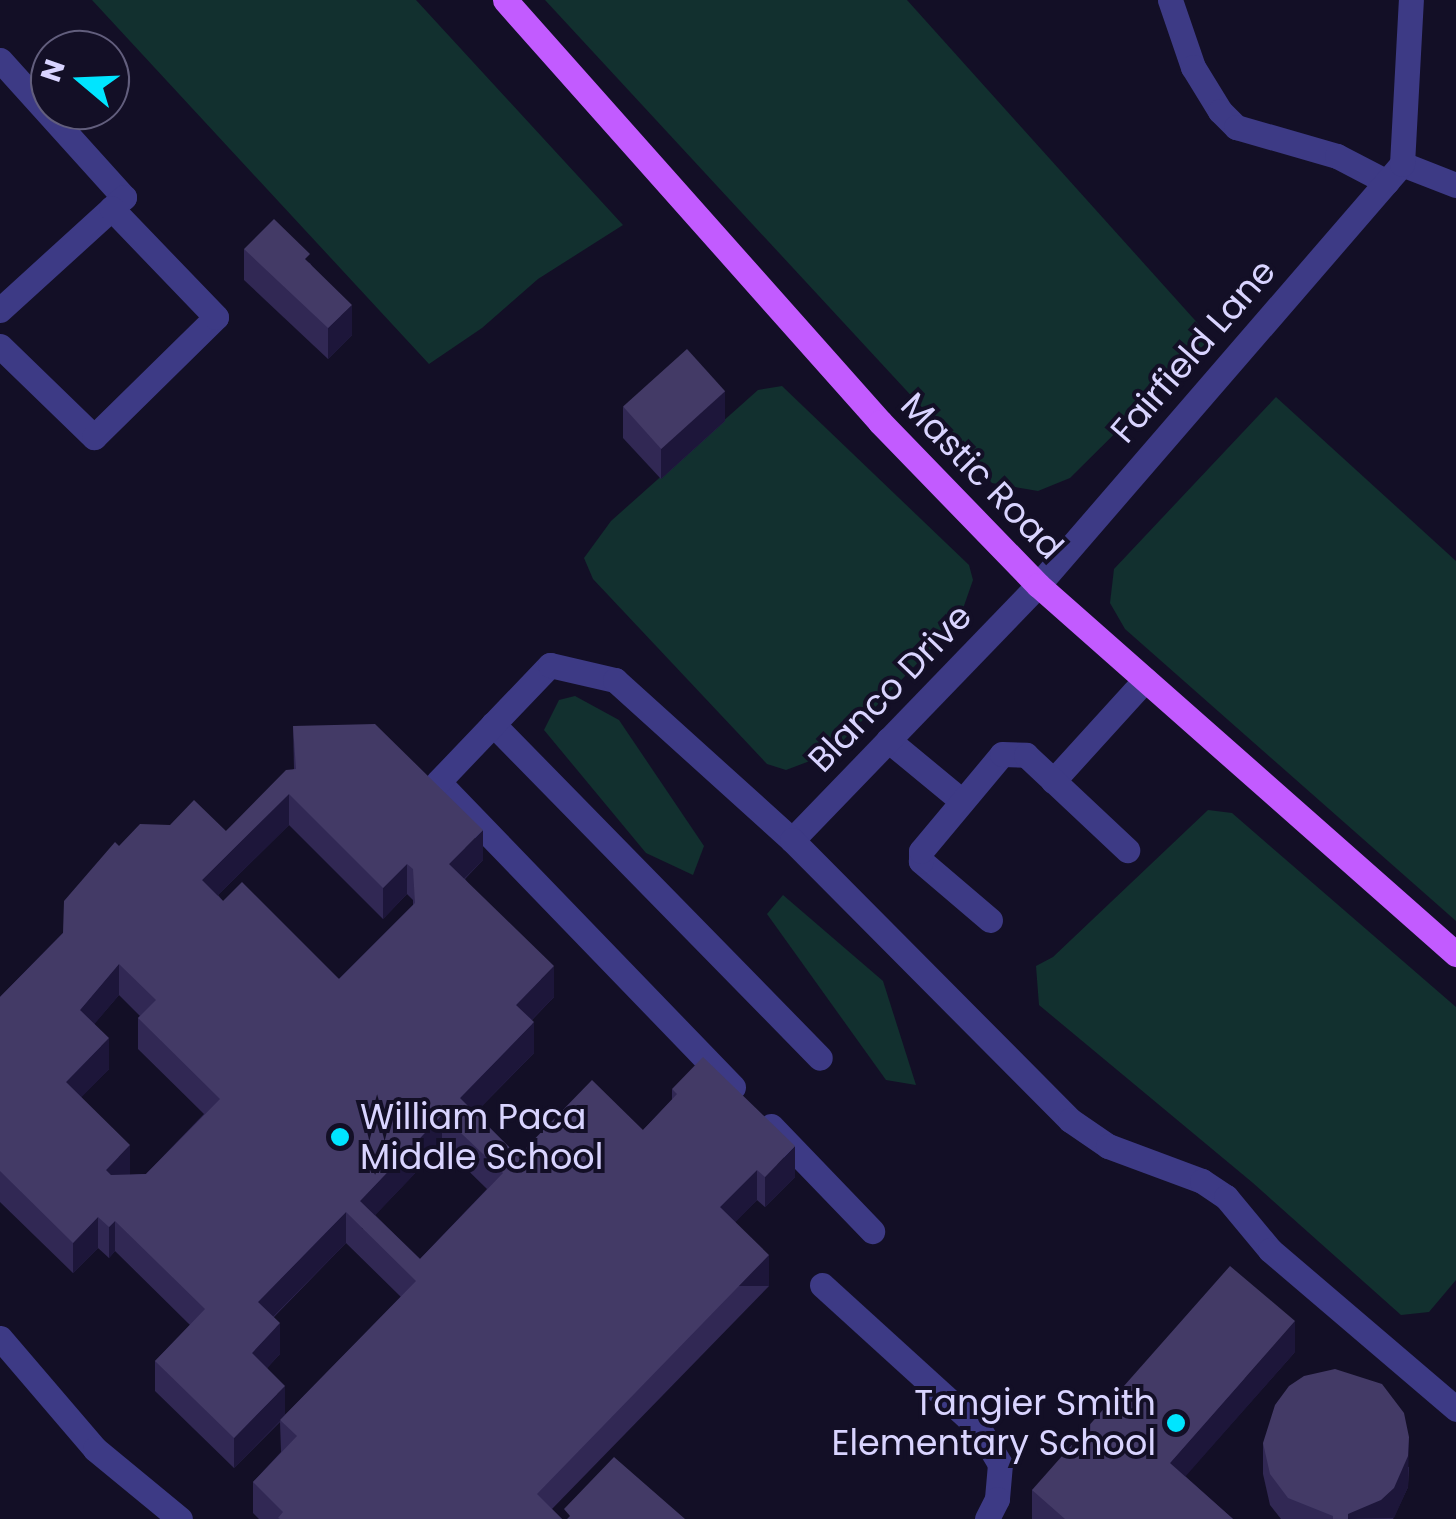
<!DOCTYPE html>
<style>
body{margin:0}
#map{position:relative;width:1456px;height:1519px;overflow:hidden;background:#130f26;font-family:Poppins,sans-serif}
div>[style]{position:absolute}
.green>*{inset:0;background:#12302f}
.minor>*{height:25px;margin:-12.5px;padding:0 12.5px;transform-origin:12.5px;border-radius:12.5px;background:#3d3a85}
.major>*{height:25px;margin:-12.5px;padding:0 12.5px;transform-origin:12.5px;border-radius:12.5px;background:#c25bff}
.wall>*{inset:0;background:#312854}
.shaded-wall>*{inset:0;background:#1d163a;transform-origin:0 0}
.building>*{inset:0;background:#433a66;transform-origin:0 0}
.dots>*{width:28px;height:28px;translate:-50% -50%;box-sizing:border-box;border:5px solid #130f26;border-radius:50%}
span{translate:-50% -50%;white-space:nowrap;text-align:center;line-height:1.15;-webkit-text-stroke:8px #130f26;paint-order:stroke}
.street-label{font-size:35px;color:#d9d4ff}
.poi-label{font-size:35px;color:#d9d4ff}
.left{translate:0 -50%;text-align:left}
.right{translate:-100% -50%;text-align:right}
.north{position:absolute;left:30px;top:30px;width:100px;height:100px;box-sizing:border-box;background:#130f26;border:2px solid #625e7d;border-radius:50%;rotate:289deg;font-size:28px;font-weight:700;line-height:40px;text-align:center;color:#d9d4ff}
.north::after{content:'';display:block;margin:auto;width:35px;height:45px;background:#00e5ff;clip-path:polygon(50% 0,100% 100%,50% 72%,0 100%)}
</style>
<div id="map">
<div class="green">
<i style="clip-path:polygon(92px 0,416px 0,623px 225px,538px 279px,482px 328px,429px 364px)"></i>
<i style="clip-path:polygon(545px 0,907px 0,1211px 338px,1070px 478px,1038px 491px,992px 483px)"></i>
<i style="clip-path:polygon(782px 386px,969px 565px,973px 580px,959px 620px,831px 753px,786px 770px,767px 764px,593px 579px,584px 558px,611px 521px,758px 390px)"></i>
<i style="clip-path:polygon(1276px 397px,1456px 561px,1456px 921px,1125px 629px,1110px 603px,1114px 569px)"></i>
<i style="clip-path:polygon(575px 696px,619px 720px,704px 846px,693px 875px,646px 853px,544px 730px,559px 700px)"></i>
<i style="clip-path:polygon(1208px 810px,1232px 813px,1456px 1007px,1456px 1280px,1429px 1312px,1401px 1315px,1253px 1183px,1039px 1005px,1036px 966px,1053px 957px)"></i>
<i style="clip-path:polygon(783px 895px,883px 981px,916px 1085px,886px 1080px,767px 914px)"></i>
</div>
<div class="minor">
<i style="left:1170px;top:0;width:71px;rotate:71.1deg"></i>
<i style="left:1193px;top:67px;width:52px;rotate:58.5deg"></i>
<i style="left:1220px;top:111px;width:23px;rotate:45deg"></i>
<i style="left:1236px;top:127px;width:105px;rotate:16deg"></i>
<i style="left:1337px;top:156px;width:56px;rotate:27.5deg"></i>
<i style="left:0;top:60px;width:185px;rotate:47.9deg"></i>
<i style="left:124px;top:197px;width:168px;rotate:137.7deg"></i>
<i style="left:1402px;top:164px;width:58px;rotate:21.3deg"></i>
<i style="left:0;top:346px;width:131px;rotate:44.1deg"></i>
<i style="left:94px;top:437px;width:171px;rotate:-44.5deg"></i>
<i style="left:216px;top:317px;width:151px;rotate:-133.9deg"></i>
<i style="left:493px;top:724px;width:467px;rotate:45.6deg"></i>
<i style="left:888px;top:740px;width:96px;rotate:39.5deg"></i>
<i style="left:1053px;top:781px;width:137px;rotate:-47.7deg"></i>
<i style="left:792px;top:840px;width:354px;rotate:-46deg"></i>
<i style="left:1038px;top:585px;width:557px;rotate:-49.15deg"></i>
<i style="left:1402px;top:164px;width:164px;rotate:-86.9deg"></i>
<i style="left:990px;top:920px;width:91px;rotate:-139.5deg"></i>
<i style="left:921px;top:861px;width:10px;rotate:-90deg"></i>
<i style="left:921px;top:851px;width:126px;rotate:-50.1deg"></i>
<i style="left:1002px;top:754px;width:24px;rotate:2deg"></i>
<i style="left:1026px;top:755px;width:139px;rotate:43.2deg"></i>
<i style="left:733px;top:1087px;width:424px;rotate:-134deg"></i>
<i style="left:438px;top:782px;width:162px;rotate:-46.3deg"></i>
<i style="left:550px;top:665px;width:67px;rotate:13deg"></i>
<i style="left:615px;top:680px;width:239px;rotate:42.1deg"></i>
<i style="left:792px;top:840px;width:395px;rotate:45.2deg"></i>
<i style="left:1070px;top:1120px;width:46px;rotate:34.4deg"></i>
<i style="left:1108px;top:1146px;width:100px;rotate:20.4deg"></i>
<i style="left:1202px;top:1181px;width:29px;rotate:34deg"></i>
<i style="left:1226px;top:1197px;width:69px;rotate:50.3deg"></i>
<i style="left:1270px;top:1250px;width:245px;rotate:40.5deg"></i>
<i style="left:771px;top:1126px;width:146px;rotate:46.1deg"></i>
<i style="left:822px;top:1285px;width:211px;rotate:42.3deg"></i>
<i style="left:978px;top:1427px;width:43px;rotate:59.3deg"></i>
<i style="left:1000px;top:1464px;width:35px;rotate:95deg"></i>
<i style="left:997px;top:1499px;width:22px;rotate:117deg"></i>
<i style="left:0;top:1338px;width:146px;rotate:49.4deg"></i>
<i style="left:95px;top:1449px;width:110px;rotate:39.5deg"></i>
</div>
<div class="major">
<i style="left:505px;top:0;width:565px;rotate:48.37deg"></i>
<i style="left:880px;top:422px;width:227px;rotate:45.9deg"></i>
<i style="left:1038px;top:585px;width:558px;rotate:41.44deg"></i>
</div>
<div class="wall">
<i style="clip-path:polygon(244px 249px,310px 263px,352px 335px,328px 359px,244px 280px)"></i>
<i style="clip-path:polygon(623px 407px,725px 421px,661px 479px,623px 438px)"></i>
<i style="clip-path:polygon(evenodd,293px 726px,483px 860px,465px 879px,554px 997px,532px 1020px,534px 1053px,475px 1113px,518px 1156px,643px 1130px,672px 1100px,672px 1089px,795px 1177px,765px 1207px,757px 1200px,735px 1222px,769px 1286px,552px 1509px,562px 1519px,259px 1519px,253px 1513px,253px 1482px,281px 1452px,280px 1422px,234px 1468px,155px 1391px,155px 1361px,190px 1325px,115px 1251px,109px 1258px,98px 1248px,73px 1273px,0 1202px,0 997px,63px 933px,119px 846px,226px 831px,294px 769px,293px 726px,289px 825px,383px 919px,407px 894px,413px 900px,413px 905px,339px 979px,223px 901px,218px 895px,289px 825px,293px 726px,119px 995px,140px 1016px,138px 1018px,138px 1049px,204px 1114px,146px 1174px,130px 1175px,81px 1097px,109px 1069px,94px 1024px,119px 995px,293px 726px,442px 1145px,487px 1189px,420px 1259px,375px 1215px,442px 1145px,293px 726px,346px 1243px,401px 1297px,285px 1415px,267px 1368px,280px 1354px,274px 1317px,346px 1243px)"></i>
<i style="clip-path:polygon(1295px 1352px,1185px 1476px,1233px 1519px,1032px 1519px,1032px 1490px)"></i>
<i style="clip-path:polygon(1263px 1443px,1409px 1467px,1408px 1487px,1393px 1519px,1281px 1519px,1270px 1505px,1263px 1474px)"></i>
</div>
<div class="shaded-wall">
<i style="clip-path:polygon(352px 305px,352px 335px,328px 359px,328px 328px)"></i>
<i style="clip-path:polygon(725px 391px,725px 421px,661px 479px,661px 448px)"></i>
<i style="clip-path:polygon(289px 794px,289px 825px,202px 911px,202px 880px)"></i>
<i style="clip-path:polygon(483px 830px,483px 860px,449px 894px,449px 864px)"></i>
<i style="clip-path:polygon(407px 864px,407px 894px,383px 919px,383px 888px)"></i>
<i style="clip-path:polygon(119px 964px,119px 995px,80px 1041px,80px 1010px)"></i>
<i style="clip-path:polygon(554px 966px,554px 997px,516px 1036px,516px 1005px)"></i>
<i style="clip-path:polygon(534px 1022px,534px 1053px,460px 1128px,460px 1098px)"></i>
<i style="clip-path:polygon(109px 1038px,109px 1069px,66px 1113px,66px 1082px)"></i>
<i style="clip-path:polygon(442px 1115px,442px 1145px,362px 1229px,360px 1201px)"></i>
<i style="clip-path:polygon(130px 1145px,130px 1176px,106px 1200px,106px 1170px)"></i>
<i style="clip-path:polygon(795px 1146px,795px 1177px,765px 1207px,765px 1177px)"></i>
<i style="clip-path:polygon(757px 1170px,757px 1200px,720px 1238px,720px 1207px)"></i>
<i style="clip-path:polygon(346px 1212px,346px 1243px,258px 1332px,258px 1302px)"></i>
<i style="clip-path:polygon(98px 1217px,98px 1248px,73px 1273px,73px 1243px)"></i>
<i style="clip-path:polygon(115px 1221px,115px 1251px,109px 1258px,109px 1227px)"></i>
<i style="left:769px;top:1255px;width:31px;height:333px;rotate:90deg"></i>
<i style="clip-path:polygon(1295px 1321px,1295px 1352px,1170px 1494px,1170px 1463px)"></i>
<i style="clip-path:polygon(280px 1323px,280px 1354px,252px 1384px,252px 1353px)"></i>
<i style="clip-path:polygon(285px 1386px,285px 1416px,234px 1468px,234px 1438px)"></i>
<i style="clip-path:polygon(1409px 1437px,1408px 1487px,1394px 1518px,1348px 1519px,1348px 1514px)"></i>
</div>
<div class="building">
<i style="clip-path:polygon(274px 219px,310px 254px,305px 259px,352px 305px,328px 328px,244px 249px)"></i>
<i style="left:687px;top:349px;width:57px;height:86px;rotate:48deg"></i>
<i style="clip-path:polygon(evenodd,375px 724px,483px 830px,449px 864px,554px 966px,516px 1005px,534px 1022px,460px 1098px,518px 1156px,592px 1080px,643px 1130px,677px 1094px,672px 1089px,703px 1057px,795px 1146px,765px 1177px,757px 1170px,720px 1207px,769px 1255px,537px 1494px,562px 1519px,280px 1519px,278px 1518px,283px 1512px,253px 1482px,297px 1436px,280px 1420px,416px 1281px,346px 1212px,258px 1302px,280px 1323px,252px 1353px,285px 1386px,234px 1438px,155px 1361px,205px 1309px,115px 1221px,109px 1227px,98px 1217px,73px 1243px,0 1171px,0 997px,63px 933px,64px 901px,115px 842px,119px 846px,140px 824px,170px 825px,194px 800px,226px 831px,286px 770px,296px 769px,293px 726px,375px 724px,289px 794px,383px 888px,407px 864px,413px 869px,415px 903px,339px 979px,242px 882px,223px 901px,202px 880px,289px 794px,375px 724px,119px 964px,156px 1000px,138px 1018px,220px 1099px,146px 1174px,111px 1175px,106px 1170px,130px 1145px,66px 1082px,109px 1038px,80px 1010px,119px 964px,375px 724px,442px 1115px,503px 1173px,420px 1259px,360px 1201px,442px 1115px)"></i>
<i style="clip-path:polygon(1230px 1266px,1295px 1321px,1170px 1463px,1233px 1519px,1065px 1519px,1032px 1490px)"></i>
<i style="clip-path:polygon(1335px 1369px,1382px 1384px,1404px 1413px,1409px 1437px,1408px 1456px,1394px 1488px,1381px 1500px,1348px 1514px,1348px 1519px,1333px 1519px,1333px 1516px,1288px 1498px,1270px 1474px,1263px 1443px,1275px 1405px,1289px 1386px,1304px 1376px)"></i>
<i style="clip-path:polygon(614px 1457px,685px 1519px,567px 1519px,570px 1516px,564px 1509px)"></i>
</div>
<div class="dots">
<i style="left:340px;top:1137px;background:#00e5ff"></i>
<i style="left:1176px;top:1423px;background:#00e5ff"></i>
</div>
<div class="street-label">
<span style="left:1193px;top:351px;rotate:-49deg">Fairfield Lane</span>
<span style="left:982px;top:476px;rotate:46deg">Mastic Road</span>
<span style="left:890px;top:688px;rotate:-46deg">Blanco Drive</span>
</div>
<div class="poi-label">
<span class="left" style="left:360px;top:1137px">William Paca<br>Middle School</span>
<span class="right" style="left:1156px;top:1423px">Tangier Smith<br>Elementary School</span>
</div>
<div class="north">N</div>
</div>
